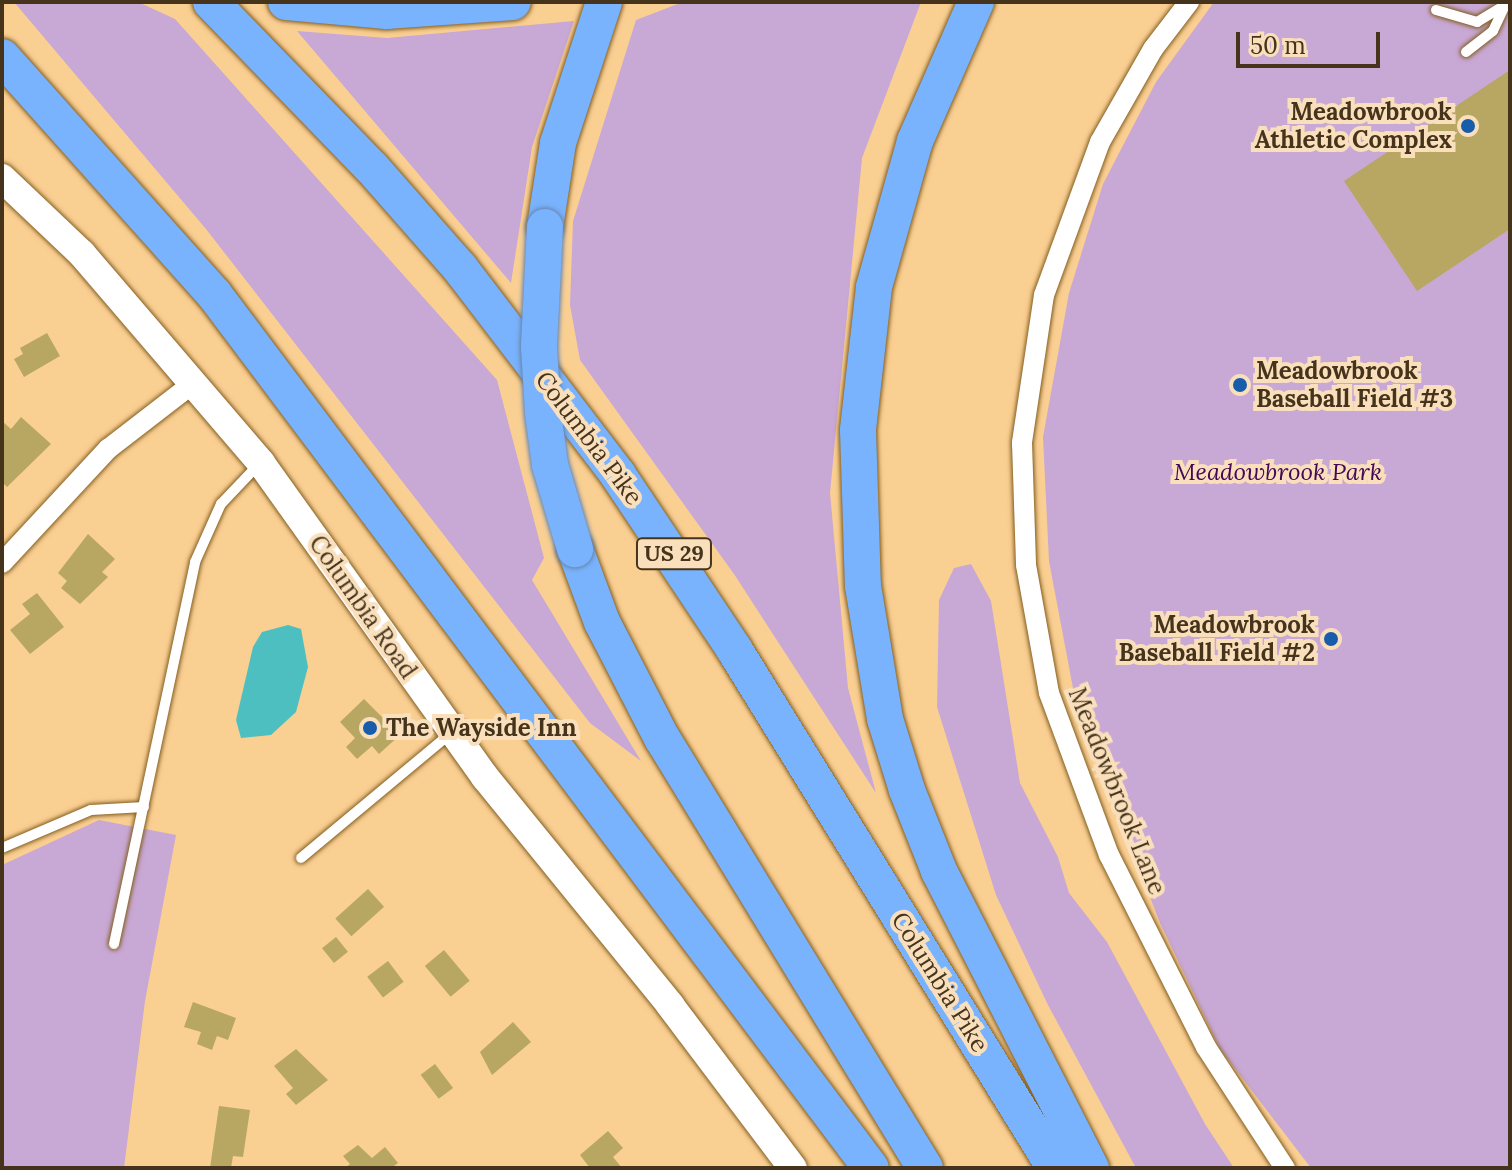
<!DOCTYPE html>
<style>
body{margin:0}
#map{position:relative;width:1512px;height:1170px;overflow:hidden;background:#facf92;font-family:Lora,serif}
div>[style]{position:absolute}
.green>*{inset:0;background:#c8a8d5}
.water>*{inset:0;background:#4ebfc0}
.building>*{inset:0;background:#b8a762;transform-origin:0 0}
.roads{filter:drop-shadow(0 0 2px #835e20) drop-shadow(0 0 2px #835e20)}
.lane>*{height:10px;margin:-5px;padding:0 5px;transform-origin:5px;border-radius:5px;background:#fff}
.street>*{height:20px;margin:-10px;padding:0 10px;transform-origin:10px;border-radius:10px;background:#fff}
.secondary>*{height:28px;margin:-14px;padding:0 14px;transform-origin:14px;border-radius:14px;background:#fff}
.highway>*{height:36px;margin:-18px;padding:0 18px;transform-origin:18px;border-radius:18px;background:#79b2fd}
.bridges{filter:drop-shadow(0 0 2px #6786ae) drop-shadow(0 0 2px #6786ae)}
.highway-bridge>*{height:36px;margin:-18px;padding:0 18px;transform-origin:18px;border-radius:18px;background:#79b2fd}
.dots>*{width:22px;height:22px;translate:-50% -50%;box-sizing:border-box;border:4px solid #f9dfbc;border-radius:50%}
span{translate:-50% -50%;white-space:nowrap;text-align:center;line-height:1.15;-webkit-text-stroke:8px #f9dfbc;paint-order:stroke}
.shield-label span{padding:2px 6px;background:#f9dfbc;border:2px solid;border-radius:6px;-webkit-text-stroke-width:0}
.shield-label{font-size:22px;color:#45341b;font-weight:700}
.poi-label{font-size:24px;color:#45341b;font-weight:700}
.right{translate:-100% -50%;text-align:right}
.left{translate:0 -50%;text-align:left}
.street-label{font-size:24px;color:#45341b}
.park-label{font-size:24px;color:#430856;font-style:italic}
.frame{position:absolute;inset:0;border:4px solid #45341b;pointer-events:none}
.scale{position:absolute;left:1236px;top:32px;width:144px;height:36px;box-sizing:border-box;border:4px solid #45341b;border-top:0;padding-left:10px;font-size:24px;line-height:28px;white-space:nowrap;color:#45341b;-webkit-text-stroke:6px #f9dfbc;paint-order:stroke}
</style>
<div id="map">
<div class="green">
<i style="clip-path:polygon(14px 2px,138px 2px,175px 19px,497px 380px,544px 558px,532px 580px,641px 761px,590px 723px,206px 229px)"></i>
<i style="clip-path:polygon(683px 2px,921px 2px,862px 158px,830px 493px,848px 688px,876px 793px,734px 574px,580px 360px,570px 305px,573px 221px,636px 20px)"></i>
<i style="clip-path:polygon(1214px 2px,1510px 2px,1510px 1168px,1311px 1168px,1220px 1049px,1160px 923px,1076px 704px,1049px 561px,1043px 437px,1069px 293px,1103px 184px,1156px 82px)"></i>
<i style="clip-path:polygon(574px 21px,532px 147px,511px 283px,297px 31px,387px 38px)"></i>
<i style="clip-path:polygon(971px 564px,991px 601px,1020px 783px,1058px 857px,1069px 893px,1107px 942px,1205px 1124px,1234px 1168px,1136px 1168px,1048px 1005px,996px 895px,937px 707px,939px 600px,954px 568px)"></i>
<i style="clip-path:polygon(99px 820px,176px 835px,145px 1001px,124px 1168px,2px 1168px,2px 865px)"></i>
</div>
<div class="water">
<i style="clip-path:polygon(288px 625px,301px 629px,308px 667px,296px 712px,271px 735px,241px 738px,236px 720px,253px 647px,262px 632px)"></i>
</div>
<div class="building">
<i style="clip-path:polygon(1510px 70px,1510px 229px,1417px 291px,1344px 181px)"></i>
<i style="clip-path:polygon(47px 333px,60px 356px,24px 377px,14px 359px,23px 354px,20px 348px)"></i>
<i style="clip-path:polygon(21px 417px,51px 444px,7px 487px,2px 482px,2px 421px,11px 429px)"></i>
<i style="clip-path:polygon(88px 534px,115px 559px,102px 572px,108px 577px,80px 604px,61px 588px,67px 581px,58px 573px)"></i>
<i style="clip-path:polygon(37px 593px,64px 627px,30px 654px,10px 630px,30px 614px,22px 604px)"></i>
<i style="clip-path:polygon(364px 699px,400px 735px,379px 754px,372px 746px,357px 759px,346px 747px,355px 738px,340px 722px)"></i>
<i style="left:368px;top:889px;width:24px;height:44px;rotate:48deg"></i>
<i style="left:336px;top:937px;width:19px;height:18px;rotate:51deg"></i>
<i style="left:444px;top:950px;width:40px;height:25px;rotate:50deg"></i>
<i style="left:388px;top:961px;width:26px;height:26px;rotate:53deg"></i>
<i style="clip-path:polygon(193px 1002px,236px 1018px,228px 1040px,217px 1036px,212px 1050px,197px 1044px,201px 1032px,184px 1027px)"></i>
<i style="clip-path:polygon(513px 1022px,531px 1042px,492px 1075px,480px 1052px)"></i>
<i style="clip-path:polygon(296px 1049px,328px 1080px,296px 1105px,286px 1094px,293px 1088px,274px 1066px)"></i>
<i style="left:435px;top:1064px;width:30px;height:18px;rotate:53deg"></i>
<i style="clip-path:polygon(219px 1106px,250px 1110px,243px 1157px,233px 1156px,231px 1168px,210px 1168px)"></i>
<i style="clip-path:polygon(608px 1131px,623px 1148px,613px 1157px,622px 1168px,590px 1168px,580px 1155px)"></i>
<i style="clip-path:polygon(358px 1145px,372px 1158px,385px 1147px,398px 1163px,391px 1168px,345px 1168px,350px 1164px,343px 1156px)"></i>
</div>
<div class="roads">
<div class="lane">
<i style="left:1436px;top:10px;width:43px;rotate:16.3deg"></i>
<i style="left:1477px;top:22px;width:31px;rotate:-31deg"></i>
<i style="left:1466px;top:52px;width:34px;rotate:-38deg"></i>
<i style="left:1493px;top:31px;width:26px;rotate:-65deg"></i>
<i style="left:2px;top:848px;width:97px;rotate:-23.1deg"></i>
<i style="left:91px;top:810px;width:53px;rotate:-3.2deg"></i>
<i style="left:301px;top:858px;width:194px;rotate:-39.8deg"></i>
<i style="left:114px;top:944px;width:390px;rotate:-78deg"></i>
<i style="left:195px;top:562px;width:64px;rotate:-65.9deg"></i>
<i style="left:221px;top:504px;width:55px;rotate:-46.5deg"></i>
</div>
<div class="street">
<i style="left:1189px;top:2px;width:59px;rotate:127.5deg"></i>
<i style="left:1153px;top:49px;width:107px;rotate:119.7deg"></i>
<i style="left:1100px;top:142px;width:163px;rotate:110.1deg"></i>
<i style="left:1044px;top:295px;width:150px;rotate:98.5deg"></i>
<i style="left:1022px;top:443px;width:122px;rotate:88.1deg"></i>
<i style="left:1026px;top:565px;width:130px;rotate:79.8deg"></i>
<i style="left:1049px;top:693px;width:173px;rotate:69.7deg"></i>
<i style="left:1109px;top:855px;width:215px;rotate:63.2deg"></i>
<i style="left:1206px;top:1047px;width:145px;rotate:56.9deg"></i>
<i style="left:2px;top:563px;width:156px;rotate:-47.1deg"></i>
<i style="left:108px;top:449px;width:106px;rotate:-37.7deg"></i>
</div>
<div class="secondary">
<i style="left:2px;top:178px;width:110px;rotate:43.5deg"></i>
<i style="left:82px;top:254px;width:275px;rotate:49.4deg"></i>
<i style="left:261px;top:463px;width:386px;rotate:54.5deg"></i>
<i style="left:485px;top:777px;width:294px;rotate:50.9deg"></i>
<i style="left:670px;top:1005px;width:204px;rotate:53deg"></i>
</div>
<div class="highway">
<i style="left:211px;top:2px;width:231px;rotate:45.9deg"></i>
<i style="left:372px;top:168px;width:133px;rotate:48.7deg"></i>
<i style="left:460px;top:268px;width:260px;rotate:52.6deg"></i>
<i style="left:618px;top:475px;width:209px;rotate:56.3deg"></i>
<i style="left:734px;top:649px;width:610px;rotate:58.26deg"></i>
<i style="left:286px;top:2px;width:101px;rotate:5.1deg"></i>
<i style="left:387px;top:11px;width:126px;rotate:-4.1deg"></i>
<i style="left:976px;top:2px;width:152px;rotate:113.7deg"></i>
<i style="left:915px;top:141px;width:152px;rotate:105.7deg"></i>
<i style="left:874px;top:287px;width:144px;rotate:96.4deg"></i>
<i style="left:858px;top:430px;width:156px;rotate:88.2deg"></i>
<i style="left:863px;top:586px;width:135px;rotate:80.6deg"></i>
<i style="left:885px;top:719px;width:74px;rotate:72.8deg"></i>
<i style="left:907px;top:790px;width:87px;rotate:68.4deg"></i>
<i style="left:939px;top:871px;width:334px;rotate:62.9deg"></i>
<i style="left:2px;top:57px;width:318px;rotate:48.2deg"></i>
<i style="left:214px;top:294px;width:1093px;rotate:53.07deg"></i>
<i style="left:545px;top:227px;width:85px;rotate:-81.2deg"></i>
<i style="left:558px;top:143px;width:148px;rotate:-71.9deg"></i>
<i style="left:575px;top:549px;width:78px;rotate:69.7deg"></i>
<i style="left:602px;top:622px;width:131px;rotate:62.7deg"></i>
<i style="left:662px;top:738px;width:504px;rotate:58.55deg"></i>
</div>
</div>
<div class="bridges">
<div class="highway-bridge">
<i style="left:545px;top:227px;width:120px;rotate:92.9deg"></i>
<i style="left:539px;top:347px;width:66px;rotate:86.5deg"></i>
<i style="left:543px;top:413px;width:52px;rotate:82.3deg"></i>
<i style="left:550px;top:465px;width:88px;rotate:73.4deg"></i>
</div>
</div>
<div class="dots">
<i style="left:1468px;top:126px;background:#185cac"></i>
<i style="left:1240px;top:385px;background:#185cac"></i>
<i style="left:1331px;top:639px;background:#185cac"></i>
<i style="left:370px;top:728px;background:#185cac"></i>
</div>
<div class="shield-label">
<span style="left:674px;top:554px">US 29</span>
</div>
<div class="poi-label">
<span class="right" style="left:1452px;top:126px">Meadowbrook<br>Athletic Complex</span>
<span class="left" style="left:1256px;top:385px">Meadowbrook<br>Baseball Field #3</span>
<span class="right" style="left:1315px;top:639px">Meadowbrook<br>Baseball Field #2</span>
<span class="left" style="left:386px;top:728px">The Wayside Inn</span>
</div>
<div class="street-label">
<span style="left:589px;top:438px;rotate:53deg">Columbia Pike</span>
<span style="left:363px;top:607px;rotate:55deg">Columbia Road</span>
<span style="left:1117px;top:791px;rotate:68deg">Meadowbrook Lane</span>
<span style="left:940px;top:982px;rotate:58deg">Columbia Pike</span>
</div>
<div class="park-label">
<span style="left:1278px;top:472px">Meadowbrook Park</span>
</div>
<div class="frame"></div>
<div class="scale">50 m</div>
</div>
